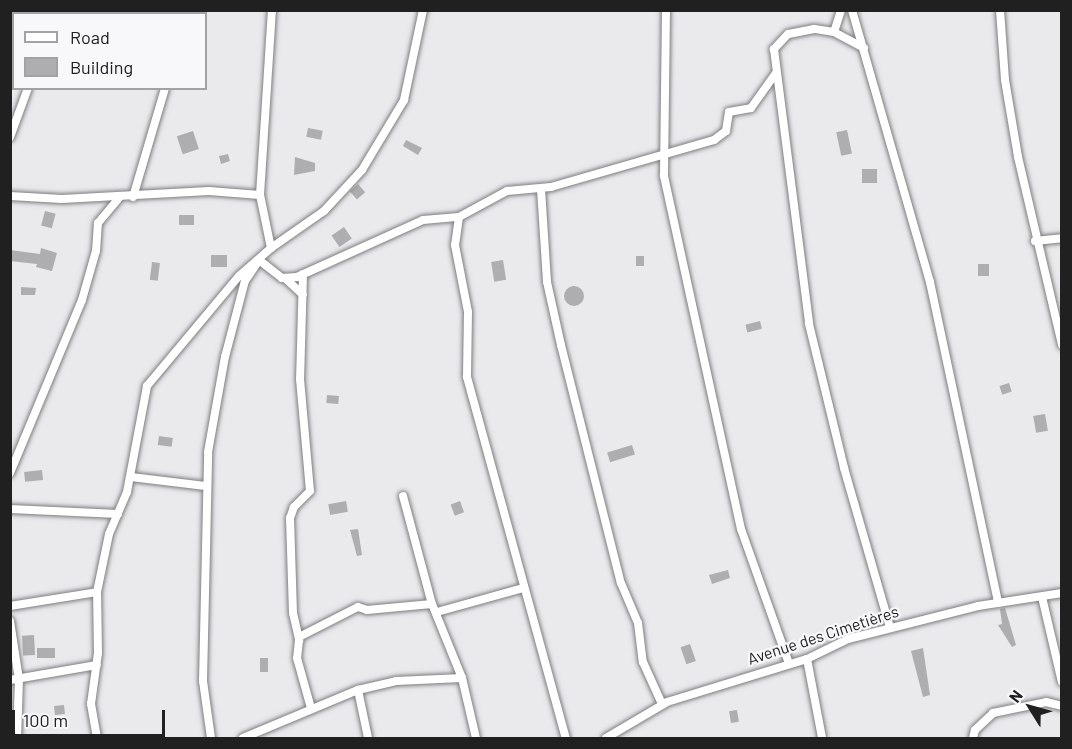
<!DOCTYPE html>
<meta charset="utf-8">
<style>
body{margin:0}
#map{position:relative;width:1072px;height:749px;overflow:hidden;background:#eae9ec;font-family:Barlow,sans-serif}
div>[style]{position:absolute}
.building>*{inset:0;background:#aeadaf;transform-origin:0 0}
.round{border-radius:50%}
.roads{filter:drop-shadow(0 0 2px #7e7d80) drop-shadow(0 0 2px #7e7d80)}
.minor>*{height:8px;margin:-4px;padding:0 4px;transform-origin:4px;border-radius:4px;background:#fff}
span{translate:-50% -50%;white-space:nowrap;text-align:center;line-height:1.15;-webkit-text-stroke:4.5px #f8f7fa;paint-order:stroke}
.street-label{font-size:16px;color:#212021}
.frame{position:absolute;inset:0;border:12px solid #212021;pointer-events:none}
.legend{position:absolute;left:12px;top:12px;width:195px;height:78px;box-sizing:border-box;background:#f8f7fa;border:2px solid #a2a1a3;margin:0;padding:8px 10px;list-style:none;font-size:18px;color:#212021}
.legend li{display:flex;align-items:center;gap:12px;height:30px}
.legend b{width:30px;border:2px solid #a2a1a3}
.north{position:absolute;left:1000px;top:677px;width:60px;height:60px;-webkit-text-stroke:4px #f8f7fa;paint-order:stroke;rotate:307deg;font-size:16px;font-weight:700;line-height:24px;text-align:center;color:#212021}
.north::after{content:'';display:block;margin:auto;width:21px;height:27px;background:#212021;clip-path:polygon(50% 0,100% 100%,50% 72%,0 100%)}
.scale{position:absolute;left:12px;top:710px;width:153px;height:27px;box-sizing:border-box;border:3px solid #212021;border-top:0;padding-left:8px;font-size:18px;line-height:21px;white-space:nowrap;color:#212021;-webkit-text-stroke:4px #f8f7fa;paint-order:stroke}
</style>
<div id="map">
<div class="building">
<i style="left:308px;top:128px;width:15px;height:9px;rotate:11deg"></i>
<i style="left:847px;top:130px;width:24px;height:11px;rotate:78deg"></i>
<i style="left:193px;top:131px;width:19px;height:17px;rotate:72deg"></i>
<i style="clip-path:polygon(406px 140px,422px 148px,418px 155px,403px 146px)"></i>
<i style="clip-path:polygon(228px 154px,230px 161px,221px 164px,219px 156px)"></i>
<i style="clip-path:polygon(295px 157px,315px 163px,315px 171px,294px 175px)"></i>
<i style="left:862px;top:169px;width:15px;height:14px"></i>
<i style="left:358px;top:184px;width:11px;height:11px;rotate:49deg"></i>
<i style="left:45px;top:211px;width:11px;height:15px;rotate:15deg"></i>
<i style="left:194px;top:215px;width:10px;height:15px;rotate:90deg"></i>
<i style="left:344px;top:227px;width:14px;height:15px;rotate:56deg"></i>
<i style="clip-path:polygon(41px 248px,57px 253px,52px 271px,36px 267px,37px 264px,10px 261px,10px 250px,40px 254px)"></i>
<i style="left:227px;top:255px;width:12px;height:16px;rotate:90deg"></i>
<i style="left:636px;top:256px;width:8px;height:10px"></i>
<i style="left:503px;top:260px;width:20px;height:12px;rotate:81deg"></i>
<i style="left:152px;top:262px;width:8px;height:18px;rotate:7deg"></i>
<i style="left:978px;top:264px;width:11px;height:12px"></i>
<i class="round" style="left:564px;top:286px;width:20px;height:20px"></i>
<i style="clip-path:polygon(21px 287px,36px 288px,35px 295px,21px 295px)"></i>
<i style="left:760px;top:321px;width:8px;height:15px;rotate:76deg"></i>
<i style="left:1009px;top:383px;width:9px;height:10px;rotate:72deg"></i>
<i style="left:327px;top:395px;width:12px;height:8px;rotate:5deg"></i>
<i style="left:1045px;top:414px;width:17px;height:12px;rotate:80deg"></i>
<i style="left:159px;top:436px;width:14px;height:9px;rotate:8deg"></i>
<i style="left:632px;top:445px;width:10px;height:26px;rotate:73deg"></i>
<i style="left:42px;top:470px;width:10px;height:18px;rotate:84deg"></i>
<i style="left:346px;top:501px;width:11px;height:18px;rotate:80deg"></i>
<i style="left:460px;top:501px;width:12px;height:10px;rotate:70deg"></i>
<i style="clip-path:polygon(358px 529px,362px 555px,357px 556px,350px 530px)"></i>
<i style="clip-path:polygon(728px 570px,730px 578px,712px 584px,709px 575px)"></i>
<i style="clip-path:polygon(1005px 608px,1016px 645px,1012px 647px,998px 625px,1002px 624px,1000px 609px)"></i>
<i style="left:34px;top:635px;width:20px;height:12px;rotate:87deg"></i>
<i style="left:690px;top:644px;width:18px;height:10px;rotate:71deg"></i>
<i style="left:55px;top:648px;width:10px;height:18px;rotate:90deg"></i>
<i style="clip-path:polygon(923px 648px,930px 695px,923px 697px,911px 651px)"></i>
<i style="left:268px;top:658px;width:14px;height:8px;rotate:90deg"></i>
<i style="left:64px;top:705px;width:9px;height:10px;rotate:84deg"></i>
<i style="left:737px;top:710px;width:12px;height:8px;rotate:81deg"></i>
</div>
<div class="roads">
<div class="minor">
<i style="left:183px;top:10px;width:4px;rotate:90deg"></i>
<i style="left:666px;top:10px;width:166px;rotate:90.7deg"></i>
<i style="left:664px;top:176px;width:361px;rotate:77.7deg"></i>
<i style="left:741px;top:529px;width:143px;rotate:70.4deg"></i>
<i style="left:852px;top:10px;width:283px;rotate:74deg"></i>
<i style="left:930px;top:282px;width:328px;rotate:78deg"></i>
<i style="left:1000px;top:10px;width:70px;rotate:85.9deg"></i>
<i style="left:1005px;top:80px;width:78px;rotate:80.4deg"></i>
<i style="left:1018px;top:157px;width:193px;rotate:76.8deg"></i>
<i style="left:59px;top:14px;width:5px;rotate:-53deg"></i>
<i style="left:834px;top:32px;width:23px;rotate:-72deg"></i>
<i style="left:864px;top:48px;width:34px;rotate:-152deg"></i>
<i style="left:834px;top:32px;width:20px;rotate:-171deg"></i>
<i style="left:814px;top:29px;width:26px;rotate:169deg"></i>
<i style="left:788px;top:34px;width:21px;rotate:133deg"></i>
<i style="left:774px;top:49px;width:277px;rotate:82.7deg"></i>
<i style="left:809px;top:324px;width:148px;rotate:76.3deg"></i>
<i style="left:844px;top:468px;width:166px;rotate:73.9deg"></i>
<i style="left:10px;top:137px;width:52px;rotate:-69.8deg"></i>
<i style="left:541px;top:189px;width:93px;rotate:86.3deg"></i>
<i style="left:547px;top:282px;width:65px;rotate:77.5deg"></i>
<i style="left:561px;top:345px;width:245px;rotate:75.9deg"></i>
<i style="left:621px;top:583px;width:43px;rotate:67deg"></i>
<i style="left:638px;top:623px;width:39px;rotate:83deg"></i>
<i style="left:643px;top:662px;width:46px;rotate:65.7deg"></i>
<i style="left:10px;top:196px;width:52px;rotate:3.3deg"></i>
<i style="left:62px;top:199px;width:147px;rotate:-3.1deg"></i>
<i style="left:209px;top:191px;width:51px;rotate:4.5deg"></i>
<i style="left:133px;top:197px;width:114px;rotate:-73.6deg"></i>
<i style="left:459px;top:217px;width:28px;rotate:98deg"></i>
<i style="left:455px;top:245px;width:68px;rotate:79deg"></i>
<i style="left:468px;top:312px;width:65px;rotate:90.9deg"></i>
<i style="left:467px;top:377px;width:374px;rotate:74.7deg"></i>
<i style="left:1035px;top:241px;width:27px;rotate:-6deg"></i>
<i style="left:271px;top:248px;width:54px;rotate:-101.7deg"></i>
<i style="left:260px;top:195px;width:185px;rotate:-86.3deg"></i>
<i style="left:303px;top:274px;width:105px;rotate:91.6deg"></i>
<i style="left:300px;top:379px;width:112px;rotate:84.9deg"></i>
<i style="left:310px;top:491px;width:23px;rotate:135deg"></i>
<i style="left:294px;top:507px;width:12px;rotate:110deg"></i>
<i style="left:290px;top:518px;width:95px;rotate:88.2deg"></i>
<i style="left:293px;top:613px;width:28px;rotate:77deg"></i>
<i style="left:299px;top:640px;width:18px;rotate:96deg"></i>
<i style="left:297px;top:658px;width:52px;rotate:74.4deg"></i>
<i style="left:286px;top:279px;width:23px;rotate:43deg"></i>
<i style="left:10px;top:473px;width:187px;rotate:-67.4deg"></i>
<i style="left:82px;top:300px;width:51px;rotate:-74.1deg"></i>
<i style="left:96px;top:251px;width:28px;rotate:-86deg"></i>
<i style="left:98px;top:223px;width:34px;rotate:-50deg"></i>
<i style="left:131px;top:477px;width:75px;rotate:6.9deg"></i>
<i style="left:403px;top:496px;width:112px;rotate:75deg"></i>
<i style="left:432px;top:604px;width:80px;rotate:67.9deg"></i>
<i style="left:462px;top:678px;width:62px;rotate:76.9deg"></i>
<i style="left:10px;top:509px;width:108px;rotate:2.7deg"></i>
<i style="left:1042px;top:597px;width:87px;rotate:76.8deg"></i>
<i style="left:10px;top:606px;width:88px;rotate:-9.1deg"></i>
<i style="left:437px;top:612px;width:89px;rotate:-15.6deg"></i>
<i style="left:10px;top:621px;width:59px;rotate:81.2deg"></i>
<i style="left:19px;top:679px;width:59px;rotate:91.9deg"></i>
<i style="left:299px;top:637px;width:66px;rotate:-27deg"></i>
<i style="left:358px;top:607px;width:9px;rotate:18deg"></i>
<i style="left:367px;top:610px;width:65px;rotate:-5.3deg"></i>
<i style="left:807px;top:659px;width:80px;rotate:79.2deg"></i>
<i style="left:10px;top:680px;width:88px;rotate:-9.8deg"></i>
<i style="left:358px;top:690px;width:49px;rotate:78.2deg"></i>
<i style="left:97px;top:738px;width:35px;rotate:-100deg"></i>
<i style="left:91px;top:704px;width:51px;rotate:-82.2deg"></i>
<i style="left:98px;top:653px;width:61px;rotate:-90.9deg"></i>
<i style="left:97px;top:592px;width:59px;rotate:-78.3deg"></i>
<i style="left:109px;top:534px;width:46px;rotate:-66.8deg"></i>
<i style="left:127px;top:492px;width:108px;rotate:-79.3deg"></i>
<i style="left:147px;top:386px;width:143px;rotate:-50.1deg"></i>
<i style="left:239px;top:276px;width:43px;rotate:-41.2deg"></i>
<i style="left:271px;top:248px;width:65px;rotate:-34.9deg"></i>
<i style="left:324px;top:211px;width:56px;rotate:-47.2deg"></i>
<i style="left:362px;top:170px;width:82px;rotate:-59deg"></i>
<i style="left:404px;top:100px;width:92px;rotate:-78.1deg"></i>
<i style="left:211px;top:738px;width:58px;rotate:-98deg"></i>
<i style="left:203px;top:681px;width:229px;rotate:-88.7deg"></i>
<i style="left:208px;top:452px;width:97px;rotate:-79.9deg"></i>
<i style="left:225px;top:357px;width:79px;rotate:-75.3deg"></i>
<i style="left:245px;top:281px;width:25px;rotate:-56deg"></i>
<i style="left:259px;top:260px;width:29px;rotate:38deg"></i>
<i style="left:282px;top:278px;width:15px;rotate:-4deg"></i>
<i style="left:297px;top:277px;width:138px;rotate:-24.3deg"></i>
<i style="left:423px;top:220px;width:36px;rotate:-5deg"></i>
<i style="left:459px;top:217px;width:55px;rotate:-28.4deg"></i>
<i style="left:507px;top:191px;width:44px;rotate:-5.2deg"></i>
<i style="left:551px;top:187px;width:170px;rotate:-16.1deg"></i>
<i style="left:714px;top:140px;width:15px;rotate:-37deg"></i>
<i style="left:726px;top:131px;width:19px;rotate:-81deg"></i>
<i style="left:729px;top:112px;width:22px;rotate:-10deg"></i>
<i style="left:751px;top:108px;width:43px;rotate:-54.5deg"></i>
<i style="left:243px;top:738px;width:125px;rotate:-22.7deg"></i>
<i style="left:358px;top:690px;width:39px;rotate:-13deg"></i>
<i style="left:396px;top:681px;width:66px;rotate:-2.6deg"></i>
<i style="left:606px;top:738px;width:71px;rotate:-30.5deg"></i>
<i style="left:667px;top:702px;width:146px;rotate:-17.1deg"></i>
<i style="left:807px;top:659px;width:46px;rotate:-26deg"></i>
<i style="left:848px;top:639px;width:134px;rotate:-14.2deg"></i>
<i style="left:978px;top:606px;width:85px;rotate:-8.8deg"></i>
<i style="left:973px;top:738px;width:8px;rotate:-76deg"></i>
<i style="left:975px;top:730px;width:25px;rotate:-43deg"></i>
<i style="left:993px;top:713px;width:54px;rotate:-11.7deg"></i>
<i style="left:1046px;top:702px;width:16px;rotate:14deg"></i>
</div>
</div>
<div class="street-label">
<span style="left:823px;top:635px;rotate:-18deg">Avenue des Cimetières</span>
</div>
<div class="frame"></div>
<ul class="legend">
<li><b style="height:8px;background:#fff"></b>Road</li>
<li><b style="height:16px;background:#aeadaf"></b>Building</li>
</ul>
<div class="north">N</div>
<div class="scale">100 m</div>
</div>
